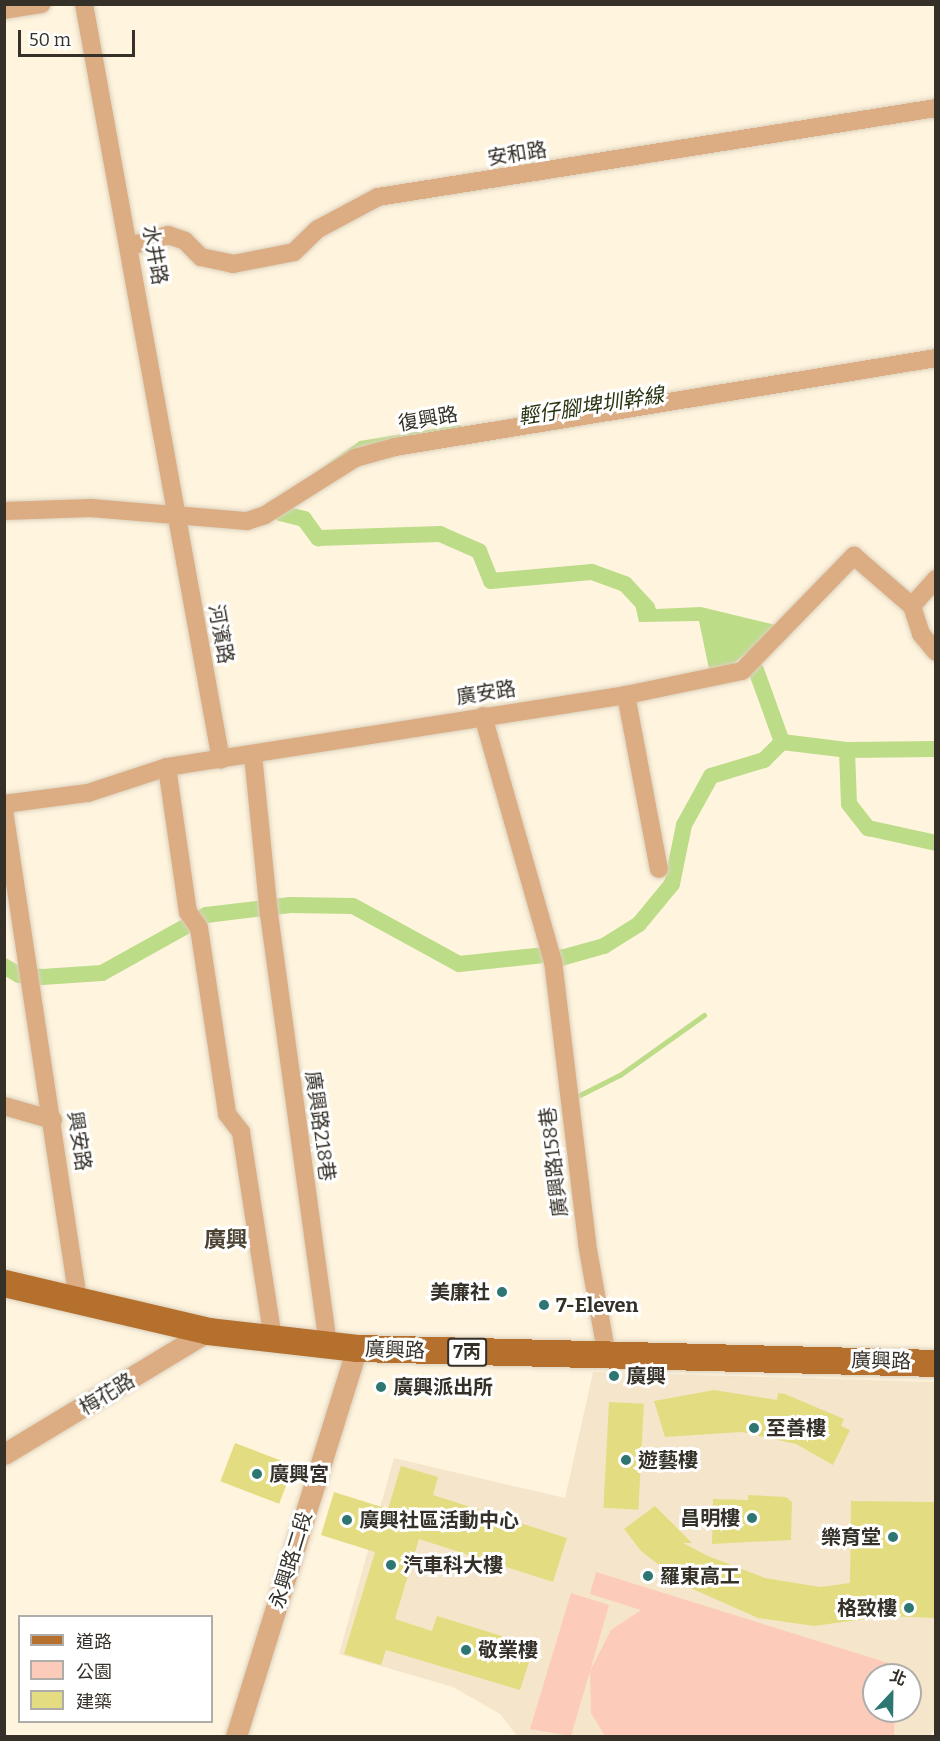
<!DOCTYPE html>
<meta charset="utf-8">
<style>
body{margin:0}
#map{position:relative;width:940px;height:1741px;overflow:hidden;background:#fff4de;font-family:Bitter,"Noto Sans TC",serif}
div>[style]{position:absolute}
.built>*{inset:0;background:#f5e6cb}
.green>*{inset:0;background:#fccbba}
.water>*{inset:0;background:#bcdc88}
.stream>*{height:4.5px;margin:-2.25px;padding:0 2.25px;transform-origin:2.25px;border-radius:2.25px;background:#bcdc88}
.canal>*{height:16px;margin:-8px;padding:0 8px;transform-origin:8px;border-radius:8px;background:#bcdc88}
.building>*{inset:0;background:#e4dc80;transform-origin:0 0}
.roads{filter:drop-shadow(0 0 2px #dbd1bd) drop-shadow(0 0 2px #dbd1bd)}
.minor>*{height:18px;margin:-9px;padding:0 9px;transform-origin:9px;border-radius:9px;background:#dcac83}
.tertiary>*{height:21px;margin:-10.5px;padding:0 10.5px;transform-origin:10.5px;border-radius:10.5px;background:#dcac83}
.primary>*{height:27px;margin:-13.5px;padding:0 13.5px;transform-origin:13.5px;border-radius:13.5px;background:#b5702d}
.dots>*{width:16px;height:16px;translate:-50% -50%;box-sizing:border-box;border:3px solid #fff;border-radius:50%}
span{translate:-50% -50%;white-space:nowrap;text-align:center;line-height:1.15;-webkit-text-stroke:6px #fff;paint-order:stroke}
.shield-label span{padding:2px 4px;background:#fff;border:2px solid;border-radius:4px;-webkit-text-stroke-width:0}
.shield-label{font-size:18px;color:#353129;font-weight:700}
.street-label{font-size:20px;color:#353129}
.poi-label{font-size:20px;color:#353129;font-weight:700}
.right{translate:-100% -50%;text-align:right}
.left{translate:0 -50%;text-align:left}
.water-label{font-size:21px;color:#293512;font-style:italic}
.quarter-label{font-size:22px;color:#4b4231;font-weight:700}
.frame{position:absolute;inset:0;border:6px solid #353129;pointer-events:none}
.legend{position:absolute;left:18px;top:1615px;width:195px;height:108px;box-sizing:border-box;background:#fff;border:2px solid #aeada9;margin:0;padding:8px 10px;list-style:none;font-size:18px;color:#353129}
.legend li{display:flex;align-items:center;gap:12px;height:30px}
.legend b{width:30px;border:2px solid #aeada9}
.north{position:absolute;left:862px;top:1663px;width:60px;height:60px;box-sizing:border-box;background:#fff;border:2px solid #aeada9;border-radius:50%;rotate:22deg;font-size:16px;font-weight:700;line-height:24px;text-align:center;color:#353129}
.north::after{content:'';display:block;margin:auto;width:21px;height:27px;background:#2d7672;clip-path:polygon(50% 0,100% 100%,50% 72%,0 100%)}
.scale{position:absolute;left:18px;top:30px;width:117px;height:27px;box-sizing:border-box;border:3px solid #353129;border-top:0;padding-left:8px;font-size:18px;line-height:21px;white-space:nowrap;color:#353129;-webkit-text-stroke:4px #fff;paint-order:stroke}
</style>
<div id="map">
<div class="built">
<i style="clip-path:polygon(evenodd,593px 1372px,935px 1382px,936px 1724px,931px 1736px,517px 1736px,500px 1714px,453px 1687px,339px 1654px,394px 1458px,565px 1498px,593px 1372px,874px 1675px,910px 1675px,910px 1711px,874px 1711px,874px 1675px)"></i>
</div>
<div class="green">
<i style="clip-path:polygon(596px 1572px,914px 1671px,910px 1684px,910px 1675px,874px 1675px,874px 1711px,895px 1711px,894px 1736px,605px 1736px,591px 1713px,590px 1671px,571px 1736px,530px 1729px,571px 1593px,609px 1605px,590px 1671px,611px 1630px,641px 1610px,590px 1594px)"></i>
</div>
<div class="water">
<i style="clip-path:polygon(630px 582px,656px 609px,701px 607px,780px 626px,733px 664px,709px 669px,699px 621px,639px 622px)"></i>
</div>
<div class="stream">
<i style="left:279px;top:500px;width:99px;rotate:-35.1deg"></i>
<i style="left:360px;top:443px;width:100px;rotate:-9.2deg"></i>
<i style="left:580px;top:1095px;width:45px;rotate:-26.6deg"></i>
<i style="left:620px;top:1075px;width:103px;rotate:-35.5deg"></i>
</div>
<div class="canal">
<i style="left:280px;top:513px;width:25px;rotate:14deg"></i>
<i style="left:304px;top:519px;width:24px;rotate:54deg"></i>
<i style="left:318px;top:538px;width:122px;rotate:-1.9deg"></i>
<i style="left:440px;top:534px;width:43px;rotate:23.6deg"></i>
<i style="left:479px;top:551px;width:32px;rotate:68deg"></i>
<i style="left:491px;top:581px;width:101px;rotate:-5.1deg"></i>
<i style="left:592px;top:572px;width:35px;rotate:20deg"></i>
<i style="left:625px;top:584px;width:33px;rotate:47deg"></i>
<i style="left:756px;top:670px;width:77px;rotate:70.1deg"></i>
<i style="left:782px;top:742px;width:65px;rotate:7deg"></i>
<i style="left:847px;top:750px;width:54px;rotate:87.9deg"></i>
<i style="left:849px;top:804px;width:31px;rotate:52deg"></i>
<i style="left:868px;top:828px;width:70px;rotate:12.4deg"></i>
<i style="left:847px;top:750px;width:89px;rotate:-0.6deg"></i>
<i style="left:4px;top:966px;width:17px;rotate:31deg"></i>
<i style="left:19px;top:975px;width:23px;rotate:5deg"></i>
<i style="left:42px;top:977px;width:60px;rotate:-3.8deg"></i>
<i style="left:102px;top:973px;width:119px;rotate:-29.1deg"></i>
<i style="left:206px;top:915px;width:85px;rotate:-6.8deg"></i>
<i style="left:290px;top:905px;width:63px;rotate:0.9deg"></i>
<i style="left:353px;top:906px;width:121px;rotate:28.7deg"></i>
<i style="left:459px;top:964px;width:85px;rotate:-6deg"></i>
<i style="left:544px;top:955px;width:17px;rotate:10deg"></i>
<i style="left:561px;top:958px;width:45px;rotate:-15.6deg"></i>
<i style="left:604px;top:946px;width:41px;rotate:-32.2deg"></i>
<i style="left:639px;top:924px;width:52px;rotate:-50.5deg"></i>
<i style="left:672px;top:884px;width:60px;rotate:-78.5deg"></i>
<i style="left:684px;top:825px;width:56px;rotate:-61.1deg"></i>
<i style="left:711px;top:776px;width:55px;rotate:-16.8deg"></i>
<i style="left:764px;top:760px;width:25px;rotate:-45deg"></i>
</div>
<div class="building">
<i style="clip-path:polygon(714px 1390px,777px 1400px,778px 1393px,785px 1394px,844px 1419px,841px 1426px,850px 1430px,833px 1465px,796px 1444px,742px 1432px,665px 1437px,654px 1401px)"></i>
<i style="left:609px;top:1402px;width:35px;height:106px;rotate:3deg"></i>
<i style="left:235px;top:1443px;width:63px;height:41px;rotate:21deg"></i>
<i style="clip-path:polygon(401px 1466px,438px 1477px,433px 1495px,567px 1538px,553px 1582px,419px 1539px,395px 1619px,432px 1631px,437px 1616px,534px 1646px,520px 1690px,386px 1650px,381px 1665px,344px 1654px,375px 1552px,321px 1535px,334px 1492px,388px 1509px)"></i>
<i style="clip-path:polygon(748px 1495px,786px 1497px,792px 1502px,791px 1540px,712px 1544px,713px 1499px,748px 1500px)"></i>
<i style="clip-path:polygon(851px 1501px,936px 1502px,936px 1618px,886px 1616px,814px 1626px,758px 1618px,686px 1586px,641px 1551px,624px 1529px,655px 1506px,692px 1543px,683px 1543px,708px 1556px,765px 1578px,820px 1587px,850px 1583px)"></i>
</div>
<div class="roads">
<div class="minor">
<i style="left:84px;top:4px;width:768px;rotate:79.73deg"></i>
<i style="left:4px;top:10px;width:38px;rotate:-9deg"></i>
<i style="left:130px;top:246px;width:40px;rotate:-16deg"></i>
<i style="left:168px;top:235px;width:18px;rotate:19deg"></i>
<i style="left:185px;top:241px;width:23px;rotate:45deg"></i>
<i style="left:201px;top:257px;width:33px;rotate:12deg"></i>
<i style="left:233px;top:264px;width:62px;rotate:-11.1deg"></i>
<i style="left:294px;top:252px;width:33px;rotate:-44deg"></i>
<i style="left:318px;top:229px;width:68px;rotate:-28.1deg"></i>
<i style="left:378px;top:197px;width:565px;rotate:-9.06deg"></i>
<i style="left:4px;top:511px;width:87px;rotate:-2deg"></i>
<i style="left:91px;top:508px;width:157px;rotate:4.8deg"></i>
<i style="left:247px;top:521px;width:19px;rotate:-18deg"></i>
<i style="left:265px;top:515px;width:107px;rotate:-32.3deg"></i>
<i style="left:355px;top:458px;width:41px;rotate:-15.4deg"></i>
<i style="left:395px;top:447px;width:548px;rotate:-9.34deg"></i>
<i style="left:936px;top:579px;width:36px;rotate:132deg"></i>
<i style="left:912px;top:606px;width:29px;rotate:72deg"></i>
<i style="left:921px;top:634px;width:23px;rotate:50deg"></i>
<i style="left:626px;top:695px;width:177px;rotate:79.3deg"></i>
<i style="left:483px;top:716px;width:255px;rotate:74.1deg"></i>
<i style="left:553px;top:961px;width:285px;rotate:83.1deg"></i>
<i style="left:587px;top:1244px;width:114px;rotate:79.9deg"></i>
<i style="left:253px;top:755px;width:160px;rotate:84.3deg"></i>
<i style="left:269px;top:914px;width:434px;rotate:82.2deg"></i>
<i style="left:167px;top:767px;width:147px;rotate:81.8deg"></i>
<i style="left:188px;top:912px;width:19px;rotate:55deg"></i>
<i style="left:199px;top:928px;width:188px;rotate:81.4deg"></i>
<i style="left:227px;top:1114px;width:23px;rotate:52deg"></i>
<i style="left:241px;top:1132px;width:209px;rotate:81.2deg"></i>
<i style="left:4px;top:804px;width:85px;rotate:-7.5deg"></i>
<i style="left:88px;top:793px;width:83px;rotate:-18.2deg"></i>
<i style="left:167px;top:767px;width:465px;rotate:-8.9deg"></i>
<i style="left:626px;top:695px;width:118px;rotate:-11.7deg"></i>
<i style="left:742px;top:671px;width:161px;rotate:-45.8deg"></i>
<i style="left:854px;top:556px;width:77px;rotate:40.8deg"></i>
<i style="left:4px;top:810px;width:500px;rotate:81.4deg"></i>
<i style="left:4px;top:1106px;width:51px;rotate:15.9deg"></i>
</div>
<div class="tertiary">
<i style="left:4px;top:1454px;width:238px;rotate:-31.1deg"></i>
<i style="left:236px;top:1736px;width:406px;rotate:-72.7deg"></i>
</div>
<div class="primary">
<i style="left:4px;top:1283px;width:210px;rotate:13.2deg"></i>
<i style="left:208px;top:1331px;width:150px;rotate:6.5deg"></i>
<i style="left:357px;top:1348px;width:579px;rotate:1.48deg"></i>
</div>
</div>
<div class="dots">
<i style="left:502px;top:1292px;background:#2d7672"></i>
<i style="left:544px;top:1305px;background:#2d7672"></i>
<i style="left:614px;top:1376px;background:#2d7672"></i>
<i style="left:381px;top:1387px;background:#2d7672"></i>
<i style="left:754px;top:1428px;background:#2d7672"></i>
<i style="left:626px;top:1460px;background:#2d7672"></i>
<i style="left:257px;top:1474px;background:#2d7672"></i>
<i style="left:752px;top:1518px;background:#2d7672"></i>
<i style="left:347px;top:1520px;background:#2d7672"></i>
<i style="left:893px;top:1537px;background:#2d7672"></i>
<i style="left:391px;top:1565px;background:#2d7672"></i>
<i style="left:648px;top:1576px;background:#2d7672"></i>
<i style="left:909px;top:1608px;background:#2d7672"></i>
<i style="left:466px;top:1650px;background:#2d7672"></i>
</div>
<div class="shield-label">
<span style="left:467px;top:1352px">7丙</span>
</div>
<div class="street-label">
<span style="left:517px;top:154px;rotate:-9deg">安和路</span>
<span style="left:155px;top:255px;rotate:80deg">水井路</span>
<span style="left:428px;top:419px;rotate:-10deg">復興路</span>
<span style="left:221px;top:634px;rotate:80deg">河濱路</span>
<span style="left:486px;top:693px;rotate:-9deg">廣安路</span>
<span style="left:320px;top:1126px;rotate:82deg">廣興路218巷</span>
<span style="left:79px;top:1141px;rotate:81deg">興安路</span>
<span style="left:554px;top:1162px;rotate:-97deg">廣興路158巷</span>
<span style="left:395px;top:1350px;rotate:2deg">廣興路</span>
<span style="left:881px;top:1361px;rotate:1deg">廣興路</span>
<span style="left:107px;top:1394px;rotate:-31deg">梅花路</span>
<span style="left:291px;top:1560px;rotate:-73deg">永興路二段</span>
</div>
<div class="poi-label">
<span class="right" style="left:490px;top:1292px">美廉社</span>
<span class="left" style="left:556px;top:1305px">7-Eleven</span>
<span class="left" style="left:626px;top:1376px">廣興</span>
<span class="left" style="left:393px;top:1387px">廣興派出所</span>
<span class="left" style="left:766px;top:1428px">至善樓</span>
<span class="left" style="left:638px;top:1460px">遊藝樓</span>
<span class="left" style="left:269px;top:1474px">廣興宮</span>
<span class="right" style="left:740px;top:1518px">昌明樓</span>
<span class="left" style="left:359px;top:1520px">廣興社區活動中心</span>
<span class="right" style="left:881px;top:1537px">樂育堂</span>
<span class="left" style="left:403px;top:1565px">汽車科大樓</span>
<span class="left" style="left:660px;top:1576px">羅東高工</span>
<span class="right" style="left:897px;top:1608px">格致樓</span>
<span class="left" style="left:478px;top:1650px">敬業樓</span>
</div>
<div class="water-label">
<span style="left:591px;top:406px;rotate:-9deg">輕仔腳埤圳幹線</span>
</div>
<div class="quarter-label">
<span style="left:226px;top:1240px">廣興</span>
</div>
<div class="frame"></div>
<ul class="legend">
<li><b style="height:8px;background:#b5702d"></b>道路</li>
<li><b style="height:16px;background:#fccbba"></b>公園</li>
<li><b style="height:16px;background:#e4dc80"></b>建築</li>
</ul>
<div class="north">北</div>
<div class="scale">50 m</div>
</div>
